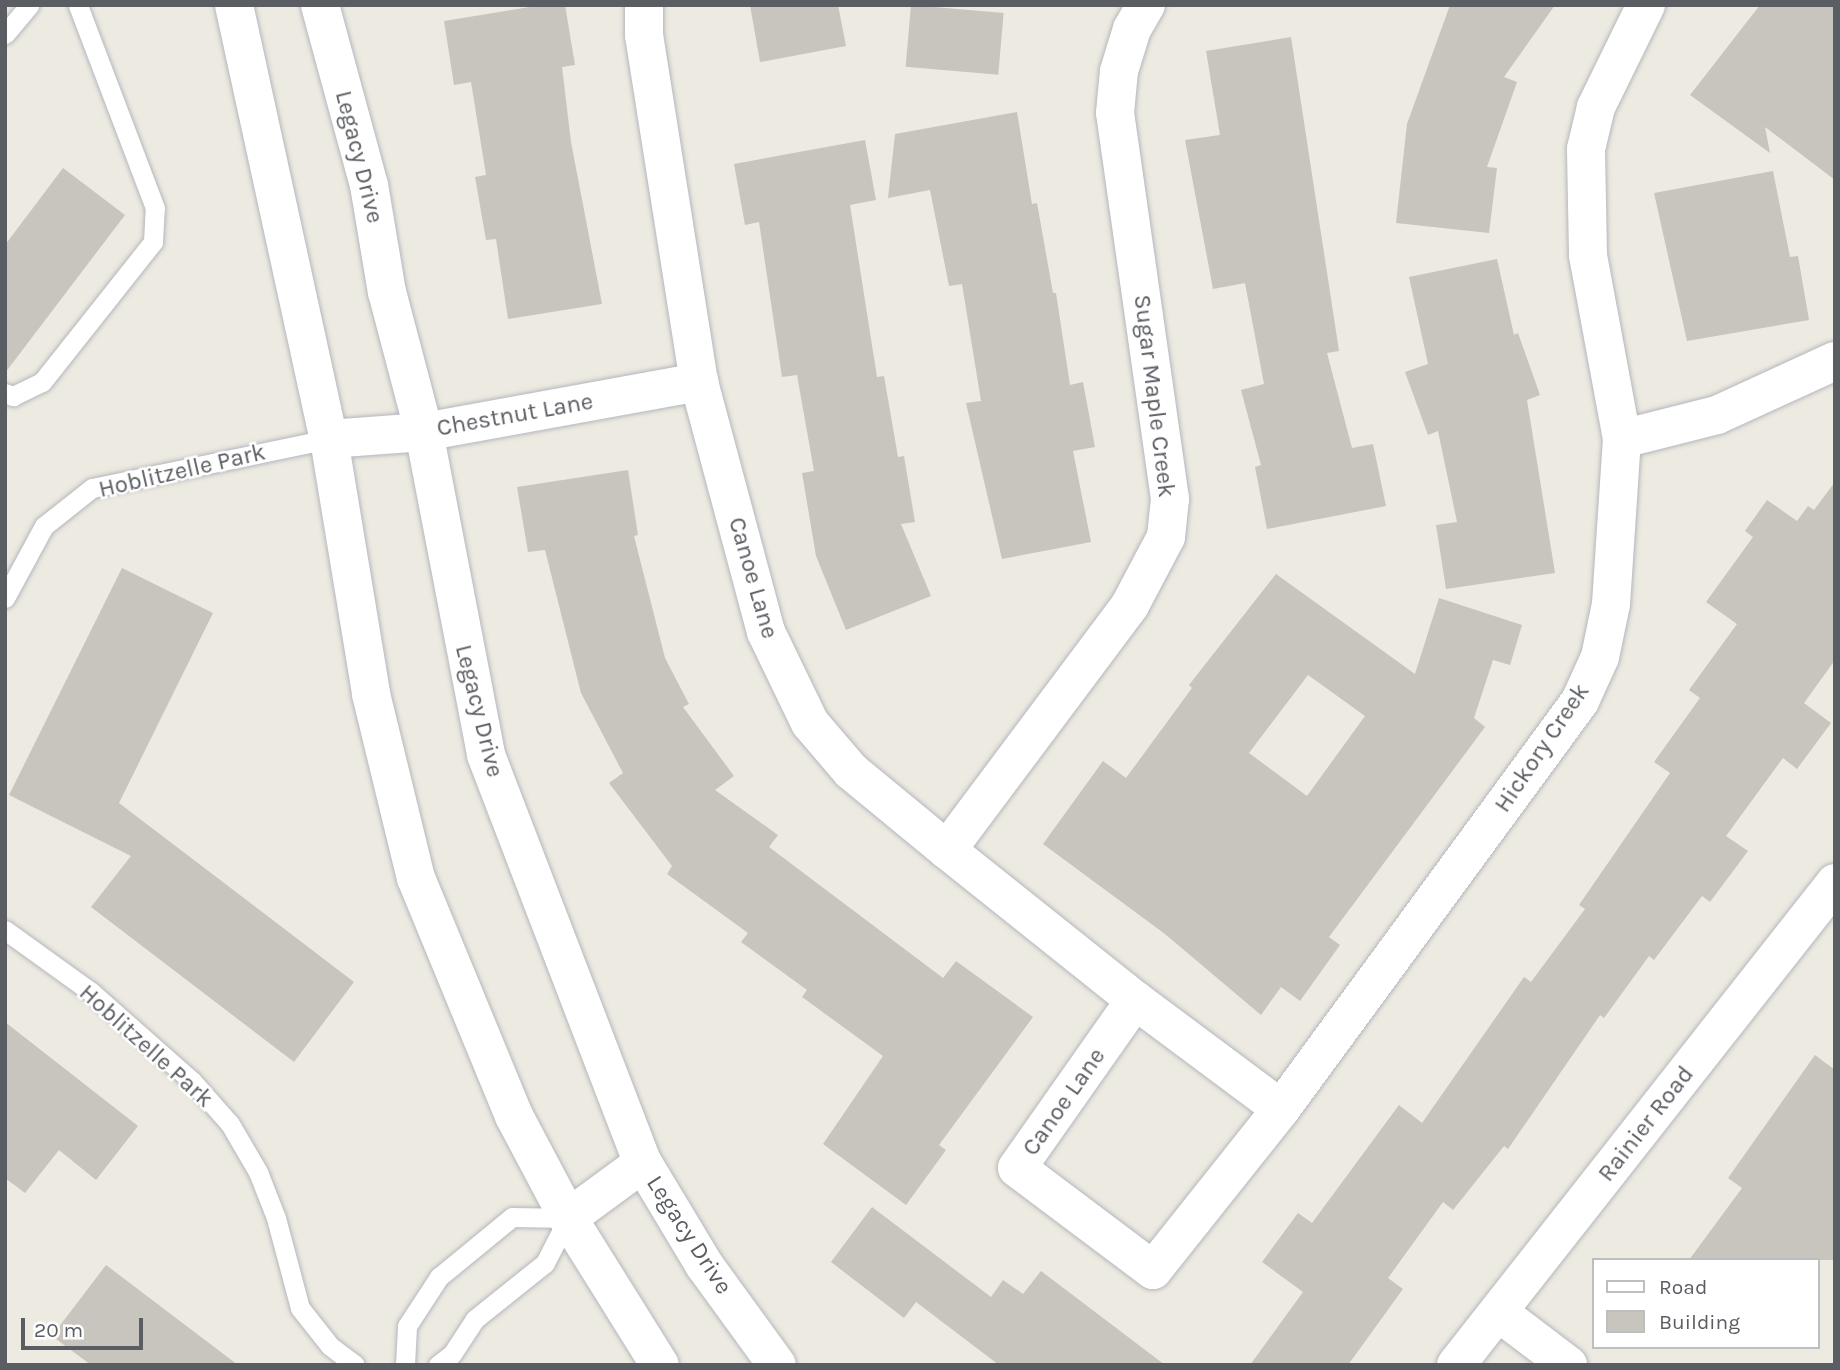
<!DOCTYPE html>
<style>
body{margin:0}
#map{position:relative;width:1840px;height:1370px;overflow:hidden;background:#edeae1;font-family:Karla,sans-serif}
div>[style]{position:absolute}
.building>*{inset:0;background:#c8c4be;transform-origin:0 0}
.roads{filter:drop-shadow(0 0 2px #b4b7bc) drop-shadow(0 0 2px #b4b7bc)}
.lane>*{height:19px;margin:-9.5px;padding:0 9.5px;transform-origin:9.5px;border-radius:9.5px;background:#fff}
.street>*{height:38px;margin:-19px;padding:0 19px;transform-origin:19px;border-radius:19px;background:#fff}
.secondary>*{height:38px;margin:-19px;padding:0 19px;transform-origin:19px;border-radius:19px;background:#fff}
span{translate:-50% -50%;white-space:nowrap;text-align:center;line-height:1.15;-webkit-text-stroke:5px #fff;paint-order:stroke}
.street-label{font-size:24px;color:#5a5d62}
.frame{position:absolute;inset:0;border:7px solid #5a5d62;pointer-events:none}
.legend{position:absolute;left:1592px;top:1258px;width:228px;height:91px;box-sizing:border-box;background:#fff;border:2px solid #bdbec0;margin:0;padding:9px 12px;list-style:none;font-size:21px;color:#5a5d62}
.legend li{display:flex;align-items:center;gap:14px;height:35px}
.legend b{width:35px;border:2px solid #bdbec0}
.scale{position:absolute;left:21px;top:1318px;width:122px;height:32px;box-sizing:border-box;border:4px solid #5a5d62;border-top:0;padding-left:9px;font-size:21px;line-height:24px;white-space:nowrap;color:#5a5d62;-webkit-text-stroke:5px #fff;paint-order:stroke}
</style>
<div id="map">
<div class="building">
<i style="clip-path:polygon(542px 5px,565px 5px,575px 65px,562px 67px,571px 142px,602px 304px,508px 319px,496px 239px,486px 240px,475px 177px,486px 175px,471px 82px,454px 85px,444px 21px)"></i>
<i style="clip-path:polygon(750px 5px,838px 5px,846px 46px,760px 62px)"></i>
<i style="left:911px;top:5px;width:93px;height:62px;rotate:5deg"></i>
<i style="clip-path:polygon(1450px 5px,1555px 5px,1504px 77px,1517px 82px,1487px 167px,1497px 168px,1489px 233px,1396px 223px,1407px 124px)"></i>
<i style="clip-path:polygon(1760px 5px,1835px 5px,1835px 180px,1765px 127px,1770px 153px,1690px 95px)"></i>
<i style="clip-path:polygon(1291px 37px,1339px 351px,1327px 353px,1352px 448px,1373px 444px,1386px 506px,1267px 529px,1255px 467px,1261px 465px,1241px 390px,1264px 384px,1245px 283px,1213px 289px,1185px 140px,1220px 135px,1206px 51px)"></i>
<i style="clip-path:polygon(1017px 112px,1032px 204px,1037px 203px,1053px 293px,1056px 293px,1070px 385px,1083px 382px,1095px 447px,1073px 451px,1091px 542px,1002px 559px,966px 403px,981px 401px,962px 284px,949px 286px,930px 190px,888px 198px,895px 134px)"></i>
<i style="clip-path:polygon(865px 140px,876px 200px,850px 205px,877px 377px,884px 376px,898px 457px,904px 456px,915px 522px,901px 524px,931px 596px,846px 630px,816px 556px,802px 473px,814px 471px,797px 375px,782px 377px,759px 222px,745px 225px,734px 164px)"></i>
<i style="clip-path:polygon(63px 168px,125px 215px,5px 373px,5px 245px)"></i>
<i style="clip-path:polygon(1773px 171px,1790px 257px,1798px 256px,1809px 320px,1687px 341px,1654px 193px)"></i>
<i style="clip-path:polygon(1497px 259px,1514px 335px,1518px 333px,1540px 395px,1527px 400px,1555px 573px,1446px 589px,1436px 525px,1457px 522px,1438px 431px,1428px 435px,1405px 372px,1428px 364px,1409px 277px)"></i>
<i style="clip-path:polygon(628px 470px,638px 535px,634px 536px,665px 658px,689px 704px,683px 707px,734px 776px,715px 790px,778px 835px,769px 847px,943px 978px,956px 961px,1033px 1017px,939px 1145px,946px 1150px,906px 1205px,823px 1144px,883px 1056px,802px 997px,807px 990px,741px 942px,748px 933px,667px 874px,672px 866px,609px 783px,623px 773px,581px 693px,545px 550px,528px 552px,517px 487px)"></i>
<i style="clip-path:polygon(1835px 482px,1835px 660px,1804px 703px,1831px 723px,1797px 769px,1783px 758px,1726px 836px,1748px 851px,1710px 902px,1702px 896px,1654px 960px,1649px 956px,1604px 1018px,1600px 1015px,1508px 1149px,1504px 1146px,1453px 1210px,1443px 1202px,1388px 1278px,1403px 1289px,1348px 1365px,1250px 1365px,1303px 1292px,1262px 1262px,1298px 1213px,1312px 1223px,1399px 1105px,1422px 1123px,1524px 977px,1531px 982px,1585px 909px,1579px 905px,1670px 773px,1654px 762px,1700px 698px,1689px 690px,1737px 624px,1706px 602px,1753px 537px,1745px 531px,1767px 500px,1797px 521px,1808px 506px,1814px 510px)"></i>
<i style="clip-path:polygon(122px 568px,213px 613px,119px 803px,354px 982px,294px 1062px,91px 907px,131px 856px,9px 795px)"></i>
<i style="clip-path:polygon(evenodd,1276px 574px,1415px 674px,1439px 598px,1522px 625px,1510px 665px,1493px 660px,1474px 718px,1485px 727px,1329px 937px,1340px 945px,1300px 1001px,1281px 987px,1261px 1015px,1165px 934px,1043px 844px,1103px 761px,1126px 778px,1192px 688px,1189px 685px,1276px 574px,1308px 675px,1365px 716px,1307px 796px,1249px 753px,1308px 675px)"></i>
<i style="clip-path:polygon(5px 1022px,138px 1126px,96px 1180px,59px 1150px,25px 1193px,5px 1178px)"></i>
<i style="clip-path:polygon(1815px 1055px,1835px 1070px,1835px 1260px,1689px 1260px,1742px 1188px,1728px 1178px)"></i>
<i style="clip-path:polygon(872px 1207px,991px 1297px,1003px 1280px,1023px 1294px,1041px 1271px,1165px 1365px,999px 1365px,916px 1302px,904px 1318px,831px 1262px)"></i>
<i style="clip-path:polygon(106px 1265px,238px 1365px,91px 1365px,52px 1336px)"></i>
</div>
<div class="roads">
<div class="lane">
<i style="left:5px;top:34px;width:38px;rotate:-50deg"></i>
<i style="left:5px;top:393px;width:9px;rotate:21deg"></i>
<i style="left:13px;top:396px;width:32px;rotate:-26deg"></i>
<i style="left:42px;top:382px;width:179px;rotate:-51.6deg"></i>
<i style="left:153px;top:242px;width:34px;rotate:-87deg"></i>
<i style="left:155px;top:208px;width:217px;rotate:-110.8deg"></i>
<i style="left:5px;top:598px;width:82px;rotate:-61.6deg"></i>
<i style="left:44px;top:526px;width:61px;rotate:-38.4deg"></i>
<i style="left:92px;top:488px;width:242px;rotate:-11.7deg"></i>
<i style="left:5px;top:930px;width:106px;rotate:35.8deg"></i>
<i style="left:91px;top:992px;width:135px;rotate:41.4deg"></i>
<i style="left:192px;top:1081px;width:57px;rotate:48.5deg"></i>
<i style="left:230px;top:1124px;width:56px;rotate:59.7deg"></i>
<i style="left:258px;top:1172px;width:49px;rotate:68.6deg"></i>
<i style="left:276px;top:1218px;width:93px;rotate:75.1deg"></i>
<i style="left:300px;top:1308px;width:48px;rotate:51.7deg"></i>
<i style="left:330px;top:1346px;width:31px;rotate:37deg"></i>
<i style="left:405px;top:1365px;width:39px;rotate:-87deg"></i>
<i style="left:407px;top:1326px;width:59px;rotate:-56.9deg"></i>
<i style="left:439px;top:1277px;width:94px;rotate:-39.4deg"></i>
<i style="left:512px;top:1217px;width:56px;rotate:1deg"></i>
<i style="left:568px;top:1218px;width:51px;rotate:117.1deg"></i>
<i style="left:545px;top:1263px;width:90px;rotate:141.3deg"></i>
<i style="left:475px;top:1319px;width:42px;rotate:123.3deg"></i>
<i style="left:452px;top:1354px;width:18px;rotate:142deg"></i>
</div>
<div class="street">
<i style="left:644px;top:5px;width:30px;rotate:90deg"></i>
<i style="left:644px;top:35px;width:351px;rotate:81deg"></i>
<i style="left:699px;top:382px;width:259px;rotate:75deg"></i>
<i style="left:766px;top:632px;width:101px;rotate:64.2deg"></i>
<i style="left:810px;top:723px;width:63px;rotate:49.5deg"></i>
<i style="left:851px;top:771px;width:124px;rotate:39.5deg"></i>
<i style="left:947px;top:850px;width:241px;rotate:38.6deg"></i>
<i style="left:1135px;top:1000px;width:182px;rotate:36.7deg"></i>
<i style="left:329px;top:439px;width:95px;rotate:-4.2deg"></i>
<i style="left:424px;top:432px;width:280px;rotate:-10.3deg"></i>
<i style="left:1622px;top:439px;width:98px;rotate:-14.2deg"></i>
<i style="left:1717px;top:415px;width:130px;rotate:-24.6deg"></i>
<i style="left:947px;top:850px;width:306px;rotate:-53.2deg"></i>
<i style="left:1130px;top:605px;width:77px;rotate:-62.1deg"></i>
<i style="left:1166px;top:537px;width:38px;rotate:-84deg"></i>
<i style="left:1170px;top:499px;width:390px;rotate:-98.1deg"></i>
<i style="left:1115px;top:113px;width:42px;rotate:-84.6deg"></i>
<i style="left:1119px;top:71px;width:44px;rotate:-72.8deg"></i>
<i style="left:1132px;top:29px;width:28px;rotate:-60deg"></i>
<i style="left:1135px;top:1000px;width:205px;rotate:125.1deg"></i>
<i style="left:1017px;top:1168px;width:170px;rotate:36.9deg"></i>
<i style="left:1153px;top:1270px;width:206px;rotate:-51.5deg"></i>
<i style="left:1281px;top:1109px;width:506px;rotate:-53.76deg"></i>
<i style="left:1580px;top:701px;width:48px;rotate:-65.6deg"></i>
<i style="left:1600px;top:657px;width:54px;rotate:-78.3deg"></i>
<i style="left:1611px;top:604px;width:165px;rotate:-86.2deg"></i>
<i style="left:1622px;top:439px;width:187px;rotate:-100.5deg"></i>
<i style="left:1588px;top:255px;width:106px;rotate:-91.1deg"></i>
<i style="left:1586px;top:149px;width:43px;rotate:-76.6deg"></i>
<i style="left:1596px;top:107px;width:114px;rotate:-63.9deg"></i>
<i style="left:1498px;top:1312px;width:88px;rotate:37.1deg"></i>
</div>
<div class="secondary">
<i style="left:234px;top:5px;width:444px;rotate:77.7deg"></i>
<i style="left:329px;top:439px;width:258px;rotate:80.6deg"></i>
<i style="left:371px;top:694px;width:189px;rotate:76.3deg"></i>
<i style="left:416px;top:878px;width:257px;rotate:67.6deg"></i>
<i style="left:514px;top:1116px;width:115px;rotate:62.1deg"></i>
<i style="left:568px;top:1218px;width:173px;rotate:58deg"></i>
<i style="left:320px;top:5px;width:187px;rotate:74.8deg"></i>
<i style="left:369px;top:185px;width:109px;rotate:80.5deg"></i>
<i style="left:387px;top:292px;width:145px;rotate:75.2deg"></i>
<i style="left:424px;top:432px;width:329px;rotate:79.1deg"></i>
<i style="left:486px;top:755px;width:437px;rotate:69deg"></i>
<i style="left:643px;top:1163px;width:120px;rotate:59deg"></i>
<i style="left:705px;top:1266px;width:122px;rotate:54deg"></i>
<i style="left:568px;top:1218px;width:93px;rotate:-36.3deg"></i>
<i style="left:1456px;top:1365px;width:613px;rotate:-51.82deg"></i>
</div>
</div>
<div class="street-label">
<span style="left:359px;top:157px;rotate:76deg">Legacy Drive</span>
<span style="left:1154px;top:396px;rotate:83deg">Sugar Maple Creek</span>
<span style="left:515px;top:415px;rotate:-10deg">Chestnut Lane</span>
<span style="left:182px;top:471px;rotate:-13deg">Hoblitzelle Park</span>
<span style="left:753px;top:578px;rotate:74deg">Canoe Lane</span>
<span style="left:479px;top:711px;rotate:76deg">Legacy Drive</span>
<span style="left:1542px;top:748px;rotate:-56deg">Hickory Creek</span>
<span style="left:146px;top:1046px;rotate:42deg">Hoblitzelle Park</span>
<span style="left:1064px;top:1102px;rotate:-55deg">Canoe Lane</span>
<span style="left:1646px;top:1124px;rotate:-52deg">Rainier Road</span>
<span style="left:689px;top:1235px;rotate:57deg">Legacy Drive</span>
</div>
<div class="frame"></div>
<ul class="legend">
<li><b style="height:9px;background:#fff"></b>Road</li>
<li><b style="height:19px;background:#c8c4be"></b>Building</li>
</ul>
<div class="scale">20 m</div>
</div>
